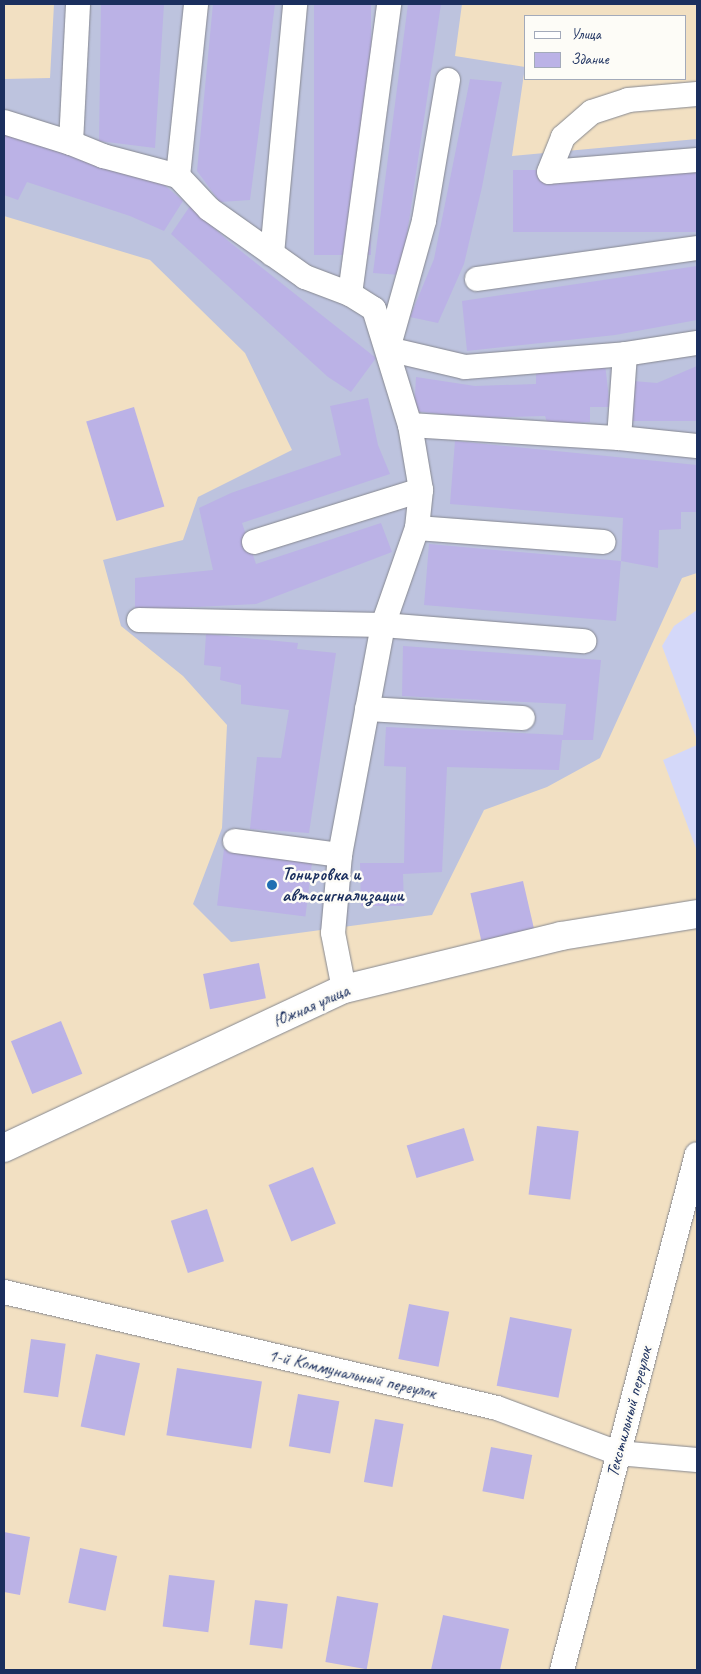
<!DOCTYPE html>
<meta charset="utf-8">
<style>
body{margin:0}
#map{position:relative;width:701px;height:1674px;overflow:hidden;background:#f2e0c2;font-family:Caveat,sans-serif}
div>[style]{position:absolute}
.built>*{inset:0;background:#d4d8f9}
.industrial>*{inset:0;background:#bdc3de}
.building>*{inset:0;background:#bbb2e6;transform-origin:0 0}
.roads{filter:drop-shadow(0 0 1px #868890) drop-shadow(0 0 1px #868890)}
.street>*{height:24px;margin:-12px;padding:0 12px;transform-origin:12px;border-radius:12px;background:#fff}
.secondary>*{height:28px;margin:-14px;padding:0 14px;transform-origin:14px;border-radius:14px;background:#fff}
.dots>*{width:14px;height:14px;translate:-50% -50%;box-sizing:border-box;border:2px solid #fdfcf7;border-radius:50%}
span{translate:-50% -50%;white-space:nowrap;text-align:center;line-height:1.15;-webkit-text-stroke:5px #fdfcf7;paint-order:stroke}
.poi-label{font-size:18px;color:#1b2f5e;font-weight:700}
.left{translate:0 -50%;text-align:left}
.street-label{font-size:18px;color:#1b2f5e}
.frame{position:absolute;inset:0;border:5px solid #1b2f5e;pointer-events:none}
.legend{position:absolute;left:524px;top:15px;width:162px;height:65px;box-sizing:border-box;background:#fdfcf7;border:1px solid #a3aaba;margin:0;padding:6px 9px;list-style:none;font-size:15px;color:#1b2f5e}
.legend li{display:flex;align-items:center;gap:10px;height:25px}
.legend b{width:25px;border:1px solid #a3aaba}
</style>
<div id="map">
<div class="built">
<i style="clip-path:polygon(697px 610px,697px 740px,662px 646px,674px 626px)"></i>
<i style="clip-path:polygon(697px 745px,697px 851px,663px 760px)"></i>
</div>
<div class="industrial">
<i style="clip-path:polygon(54px 4px,462px 4px,455px 56px,525px 67px,512px 156px,697px 139px,697px 573px,682px 578px,600px 758px,547px 787px,484px 810px,432px 915px,231px 942px,193px 904px,222px 828px,227px 725px,183px 676px,121px 626px,103px 560px,183px 540px,198px 497px,292px 450px,245px 353px,150px 260px,4px 216px,4px 79px,50px 78px)"></i>
</div>
<div class="building">
<i style="clip-path:polygon(101px 4px,164px 4px,155px 148px,99px 141px)"></i>
<i style="clip-path:polygon(213px 4px,275px 4px,250px 200px,220px 202px,197px 171px)"></i>
<i style="left:314px;top:4px;width:57px;height:251px"></i>
<i style="clip-path:polygon(408px 4px,441px 4px,401px 275px,373px 273px)"></i>
<i style="clip-path:polygon(470px 79px,502px 82px,482px 187px,464px 264px,438px 323px,410px 317px,434px 259px)"></i>
<i style="clip-path:polygon(4px 131px,163px 184px,183px 201px,164px 231px,130px 216px,27px 182px,18px 200px,4px 195px)"></i>
<i style="left:697px;top:170px;width:62px;height:184px;rotate:90deg"></i>
<i style="clip-path:polygon(190px 206px,227px 240px,376px 358px,351px 392px,328px 377px,171px 234px)"></i>
<i style="clip-path:polygon(697px 266px,697px 320px,615px 335px,467px 351px,462px 301px)"></i>
<i style="clip-path:polygon(605px 364px,610px 407px,590px 407px,590px 422px,548px 425px,545px 416px,475px 418px,414px 411px,416px 377px,475px 386px,536px 384px,536px 373px)"></i>
<i style="clip-path:polygon(697px 366px,697px 421px,631px 421px,633px 381px,657px 383px)"></i>
<i style="clip-path:polygon(368px 398px,378px 445px,390px 474px,242px 523px,256px 564px,381px 523px,392px 552px,256px 604px,135px 610px,135px 578px,213px 570px,199px 508px,231px 493px,341px 455px,330px 406px)"></i>
<i style="left:134px;top:407px;width:104px;height:50px;rotate:73deg"></i>
<i style="clip-path:polygon(455px 441px,697px 465px,697px 512px,681px 512px,681px 529px,659px 530px,658px 568px,621px 561px,616px 621px,424px 605px,429px 544px,621px 561px,623px 518px,450px 504px)"></i>
<i style="clip-path:polygon(206px 634px,298px 643px,297px 649px,336px 653px,309px 833px,250px 829px,257px 757px,281px 758px,289px 710px,241px 704px,241px 685px,220px 680px,221px 667px,204px 665px)"></i>
<i style="clip-path:polygon(403px 646px,601px 660px,593px 740px,562px 740px,559px 770px,447px 767px,442px 872px,403px 874px,404px 906px,361px 906px,360px 863px,404px 863px,406px 767px,384px 766px,386px 727px,563px 735px,566px 704px,402px 696px)"></i>
<i style="left:224px;top:849px;width:89px;height:57px;rotate:7deg"></i>
<i style="left:523px;top:881px;width:49px;height:54px;rotate:77deg"></i>
<i style="left:259px;top:963px;width:36px;height:57px;rotate:79deg"></i>
<i style="left:61px;top:1021px;width:57px;height:54px;rotate:68deg"></i>
<i style="left:537px;top:1126px;width:42px;height:69px;rotate:7deg"></i>
<i style="left:464px;top:1128px;width:34px;height:60px;rotate:73deg"></i>
<i style="left:313px;top:1167px;width:61px;height:48px;rotate:68deg"></i>
<i style="left:207px;top:1209px;width:55px;height:38px;rotate:72deg"></i>
<i style="left:409px;top:1304px;width:41px;height:56px;rotate:11deg"></i>
<i style="left:510px;top:1317px;width:63px;height:70px;rotate:11deg"></i>
<i style="left:31px;top:1339px;width:35px;height:54px;rotate:8deg"></i>
<i style="left:96px;top:1354px;width:45px;height:74px;rotate:12deg"></i>
<i style="left:177px;top:1368px;width:86px;height:68px;rotate:9deg"></i>
<i style="left:298px;top:1394px;width:42px;height:53px;rotate:10deg"></i>
<i style="left:375px;top:1419px;width:29px;height:64px;rotate:10deg"></i>
<i style="left:491px;top:1447px;width:42px;height:45px;rotate:11deg"></i>
<i style="clip-path:polygon(4px 1532px,30px 1537px,20px 1595px,4px 1592px)"></i>
<i style="left:80px;top:1548px;width:38px;height:56px;rotate:12deg"></i>
<i style="left:169px;top:1575px;width:46px;height:52px;rotate:7deg"></i>
<i style="left:337px;top:1596px;width:42px;height:67px;rotate:10deg"></i>
<i style="left:255px;top:1600px;width:33px;height:45px;rotate:7deg"></i>
<i style="clip-path:polygon(443px 1615px,509px 1629px,500px 1670px,431px 1670px)"></i>
</div>
<div class="roads">
<div class="street">
<i style="left:448px;top:80px;width:143px;rotate:99.7deg"></i>
<i style="left:424px;top:221px;width:133px;rotate:105.7deg"></i>
<i style="left:388px;top:349px;width:79px;rotate:13.2deg"></i>
<i style="left:465px;top:367px;width:161px;rotate:-4.6deg"></i>
<i style="left:4px;top:122px;width:70px;rotate:17.4deg"></i>
<i style="left:71px;top:143px;width:35px;rotate:22deg"></i>
<i style="left:103px;top:156px;width:78px;rotate:14.9deg"></i>
<i style="left:178px;top:176px;width:45px;rotate:46.8deg"></i>
<i style="left:209px;top:209px;width:118px;rotate:35.3deg"></i>
<i style="left:305px;top:277px;width:48px;rotate:20.7deg"></i>
<i style="left:350px;top:294px;width:28px;rotate:32deg"></i>
<i style="left:374px;top:309px;width:121px;rotate:72.8deg"></i>
<i style="left:410px;top:425px;width:66px;rotate:80.4deg"></i>
<i style="left:421px;top:490px;width:38px;rotate:96deg"></i>
<i style="left:417px;top:528px;width:103px;rotate:109.3deg"></i>
<i style="left:383px;top:625px;width:234px;rotate:100.6deg"></i>
<i style="left:340px;top:855px;width:78px;rotate:95.1deg"></i>
<i style="left:333px;top:933px;width:57px;rotate:78.9deg"></i>
<i style="left:71px;top:143px;width:139px;rotate:-87.1deg"></i>
<i style="left:697px;top:160px;width:148px;rotate:175.4deg"></i>
<i style="left:549px;top:172px;width:38px;rotate:-68deg"></i>
<i style="left:563px;top:137px;width:38px;rotate:-41deg"></i>
<i style="left:592px;top:112px;width:38px;rotate:-18deg"></i>
<i style="left:628px;top:100px;width:69px;rotate:-5deg"></i>
<i style="left:178px;top:176px;width:173px;rotate:-84deg"></i>
<i style="left:272px;top:254px;width:251px;rotate:-84.7deg"></i>
<i style="left:477px;top:279px;width:222px;rotate:-8deg"></i>
<i style="left:350px;top:294px;width:293px;rotate:-82.3deg"></i>
<i style="left:410px;top:425px;width:209px;rotate:3.6deg"></i>
<i style="left:619px;top:438px;width:78px;rotate:5.9deg"></i>
<i style="left:619px;top:438px;width:84px;rotate:-85.9deg"></i>
<i style="left:625px;top:354px;width:73px;rotate:-8.7deg"></i>
<i style="left:417px;top:528px;width:187px;rotate:4.3deg"></i>
<i style="left:254px;top:542px;width:175px;rotate:-17.3deg"></i>
<i style="left:139px;top:620px;width:244px;rotate:1.2deg"></i>
<i style="left:383px;top:625px;width:202px;rotate:4.6deg"></i>
<i style="left:367px;top:709px;width:156px;rotate:3.3deg"></i>
<i style="left:235px;top:841px;width:106px;rotate:7.6deg"></i>
<i style="left:4px;top:1292px;width:506px;rotate:13.24deg"></i>
<i style="left:497px;top:1408px;width:129px;rotate:20.4deg"></i>
<i style="left:618px;top:1453px;width:79px;rotate:5.1deg"></i>
<i style="left:562px;top:1670px;width:533px;rotate:-75.34deg"></i>
</div>
<div class="secondary">
<i style="left:4px;top:1148px;width:375px;rotate:-25.1deg"></i>
<i style="left:344px;top:989px;width:223px;rotate:-13.7deg"></i>
<i style="left:561px;top:936px;width:138px;rotate:-9.2deg"></i>
</div>
</div>
<div class="dots">
<i style="left:272px;top:885px;background:#1f6fb2"></i>
</div>
<div class="poi-label">
<span class="left" style="left:282px;top:885px">Тонировка и<br>автосигнализации</span>
</div>
<div class="street-label">
<span style="left:311px;top:1006px;rotate:-24deg">Южная улица</span>
<span style="left:352px;top:1374px;rotate:13deg">1-й Коммунальный переулок</span>
<span style="left:629px;top:1412px;rotate:-75deg">Текстильный переулок</span>
</div>
<div class="frame"></div>
<ul class="legend">
<li><b style="height:6px;background:#fff"></b>Улица</li>
<li><b style="height:14px;background:#bbb2e6"></b>Здание</li>
</ul>
</div>
